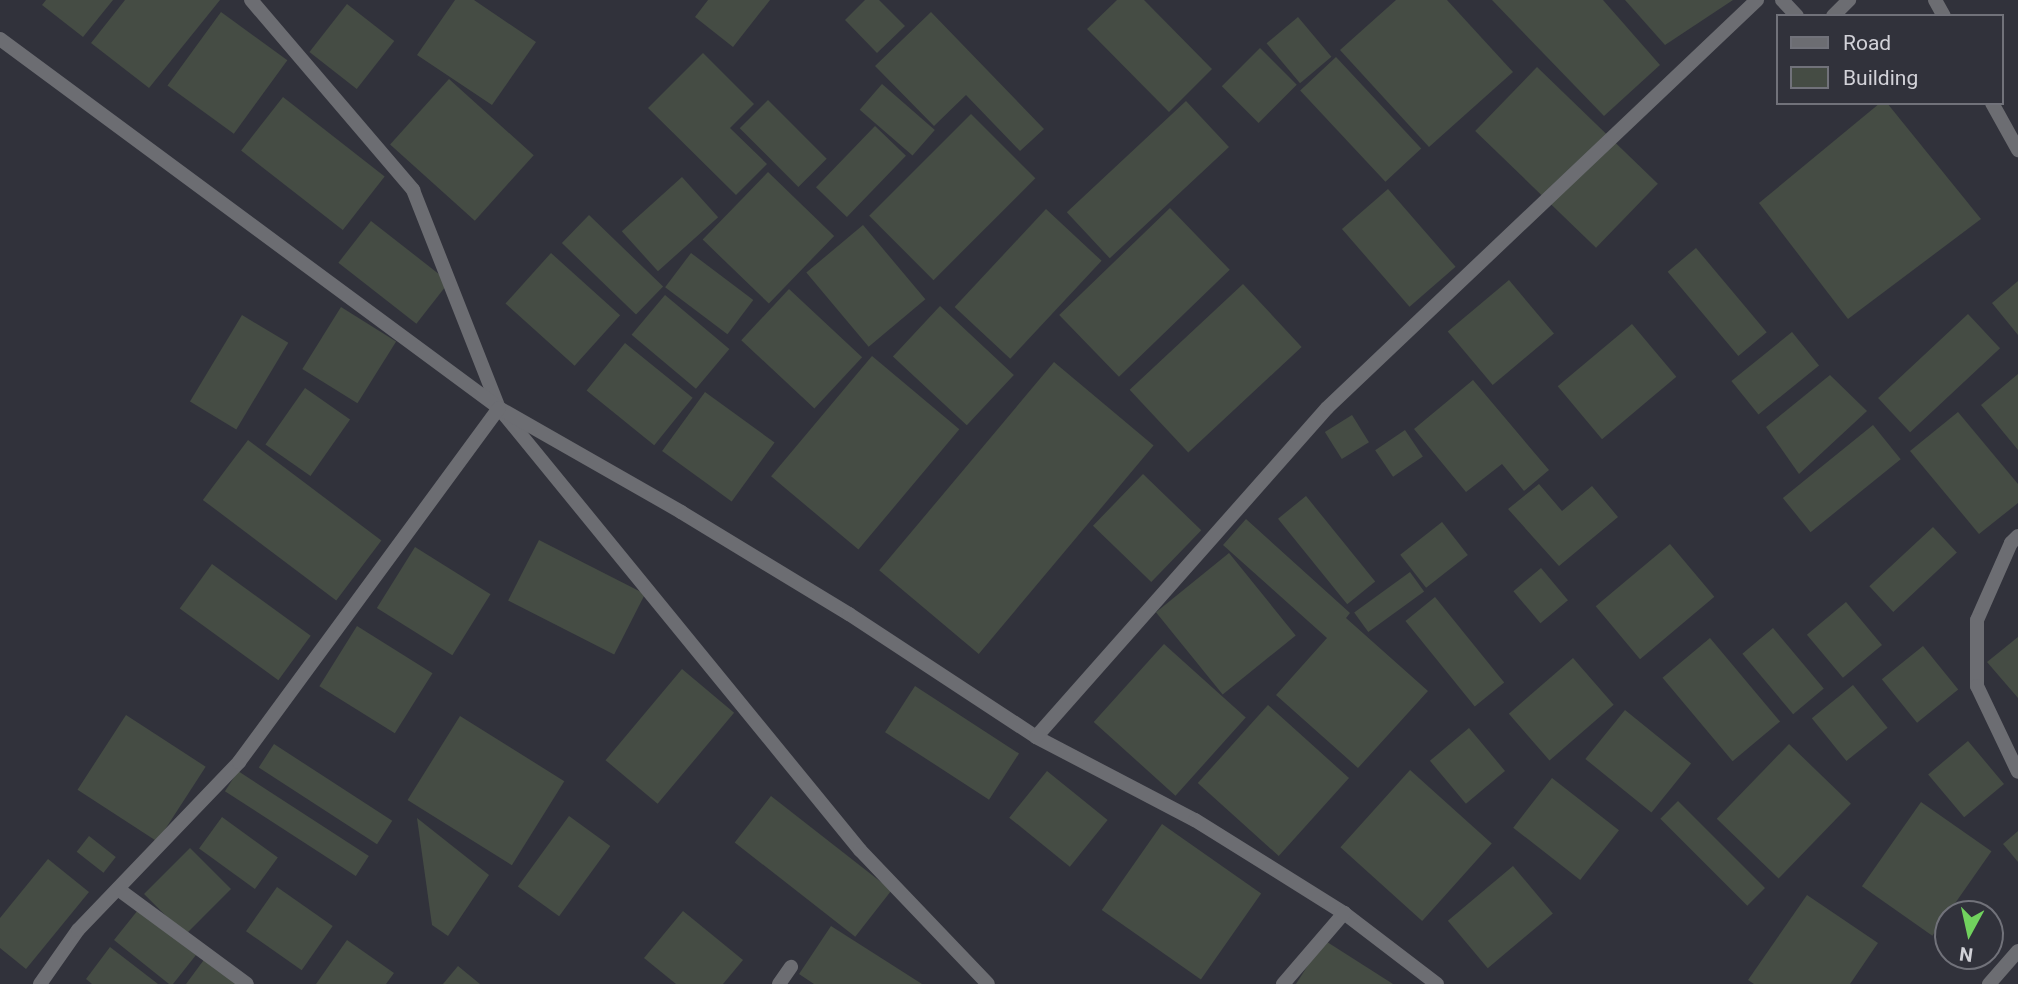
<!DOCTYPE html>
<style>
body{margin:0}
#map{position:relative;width:2018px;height:984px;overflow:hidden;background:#31323b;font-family:Roboto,sans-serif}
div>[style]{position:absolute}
.building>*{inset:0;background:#454c44;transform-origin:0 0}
.street>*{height:14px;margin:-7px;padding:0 7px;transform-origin:7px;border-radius:7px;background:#6c6d72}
span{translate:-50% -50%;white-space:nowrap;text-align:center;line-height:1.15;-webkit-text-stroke:5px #31323b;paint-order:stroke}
.legend{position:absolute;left:1776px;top:14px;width:228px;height:91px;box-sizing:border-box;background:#31323b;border:2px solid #71727a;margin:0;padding:9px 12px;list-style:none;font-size:21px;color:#d2d2d8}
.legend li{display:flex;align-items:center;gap:14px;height:35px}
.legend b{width:35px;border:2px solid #71727a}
.north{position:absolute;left:1934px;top:900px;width:70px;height:70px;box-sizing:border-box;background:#31323b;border:2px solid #71727a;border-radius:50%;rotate:188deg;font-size:19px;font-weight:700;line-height:28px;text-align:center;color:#d2d2d8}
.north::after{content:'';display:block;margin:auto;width:24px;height:32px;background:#71d25e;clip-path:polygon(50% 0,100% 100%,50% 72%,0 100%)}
</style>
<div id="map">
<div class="building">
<i style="clip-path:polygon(46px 0,113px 0,83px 37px,42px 5px)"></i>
<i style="clip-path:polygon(125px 0,220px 0,149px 88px,91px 43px)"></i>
<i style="clip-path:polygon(455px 0,474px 0,536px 42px,492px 105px,417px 55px)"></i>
<i style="clip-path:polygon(708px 0,770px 0,733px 47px,695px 17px)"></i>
<i style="clip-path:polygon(865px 0,879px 0,905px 26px,877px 53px,845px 20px)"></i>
<i style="clip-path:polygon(1117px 0,1144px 0,1212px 69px,1169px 112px,1087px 29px)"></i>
<i style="clip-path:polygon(1396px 0,1447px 0,1513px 72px,1429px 147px,1340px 50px)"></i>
<i style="clip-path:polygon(1492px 0,1603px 0,1660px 65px,1604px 116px)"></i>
<i style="clip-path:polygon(1625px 0,1733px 0,1665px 45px)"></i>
<i style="left:347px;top:4px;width:60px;height:61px;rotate:38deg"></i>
<i style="left:221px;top:12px;width:82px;height:91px;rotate:36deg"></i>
<i style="clip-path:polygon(931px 12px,1044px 129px,1020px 151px,966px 95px,934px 126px,875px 66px)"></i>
<i style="left:1298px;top:17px;width:52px;height:41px;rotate:50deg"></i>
<i style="left:1260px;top:48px;width:52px;height:54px;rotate:45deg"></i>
<i style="clip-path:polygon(703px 53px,754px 104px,730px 128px,767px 164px,736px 195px,648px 108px)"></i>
<i style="left:1336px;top:57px;width:125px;height:49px;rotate:47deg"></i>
<i style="left:1537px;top:67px;width:168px;height:89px;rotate:44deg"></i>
<i style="left:449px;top:79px;width:114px;height:88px;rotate:42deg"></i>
<i style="left:882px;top:84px;width:70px;height:34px;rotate:41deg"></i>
<i style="left:283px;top:97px;width:129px;height:68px;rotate:38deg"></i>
<i style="left:768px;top:100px;width:83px;height:40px;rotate:45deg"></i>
<i style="left:1186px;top:101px;width:63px;height:163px;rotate:47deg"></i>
<i style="clip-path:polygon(1880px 103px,1887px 103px,1981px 219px,1848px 319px,1759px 203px)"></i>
<i style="left:971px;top:114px;width:91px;height:144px;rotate:45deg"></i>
<i style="left:875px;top:126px;width:43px;height:85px;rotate:44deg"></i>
<i style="left:768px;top:172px;width:92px;height:94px;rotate:44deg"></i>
<i style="left:682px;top:177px;width:54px;height:81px;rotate:48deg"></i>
<i style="left:1388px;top:189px;width:103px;height:61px;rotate:49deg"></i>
<i style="left:1170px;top:208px;width:86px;height:154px;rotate:46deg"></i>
<i style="left:1046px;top:209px;width:76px;height:134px;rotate:43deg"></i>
<i style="left:589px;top:215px;width:103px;height:39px;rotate:44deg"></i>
<i style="left:371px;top:221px;width:99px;height:53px;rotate:38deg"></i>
<i style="left:863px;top:225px;width:97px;height:74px;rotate:50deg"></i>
<i style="left:1696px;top:248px;width:110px;height:37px;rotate:50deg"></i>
<i style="left:551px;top:253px;width:93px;height:68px;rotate:42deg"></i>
<i style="left:691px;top:253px;width:78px;height:43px;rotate:37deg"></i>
<i style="left:1509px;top:280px;width:70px;height:80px;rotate:50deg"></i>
<i style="clip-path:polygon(2018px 281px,2018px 335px,1992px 303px)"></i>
<i style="left:1243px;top:284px;width:86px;height:155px;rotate:47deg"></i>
<i style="left:789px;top:289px;width:100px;height:70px;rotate:43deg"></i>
<i style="left:665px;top:295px;width:84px;height:52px;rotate:40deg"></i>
<i style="left:940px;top:306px;width:101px;height:69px;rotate:43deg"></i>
<i style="left:341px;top:307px;width:65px;height:73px;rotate:32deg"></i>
<i style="left:1968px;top:314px;width:47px;height:123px;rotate:47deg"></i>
<i style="left:242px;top:315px;width:54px;height:101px;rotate:31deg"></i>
<i style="left:1632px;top:324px;width:69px;height:97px;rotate:50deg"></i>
<i style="left:1792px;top:332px;width:43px;height:78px;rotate:51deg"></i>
<i style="left:625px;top:343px;width:87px;height:61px;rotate:39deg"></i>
<i style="left:872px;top:356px;width:114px;height:157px;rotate:40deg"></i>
<i style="left:1054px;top:362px;width:130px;height:272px;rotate:40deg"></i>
<i style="clip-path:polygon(2018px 374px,2018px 450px,1981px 405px)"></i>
<i style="clip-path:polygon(1830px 375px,1867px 411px,1799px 474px,1766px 427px)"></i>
<i style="clip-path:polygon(1473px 380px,1549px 470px,1524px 491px,1502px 464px,1466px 492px,1414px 429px)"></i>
<i style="left:305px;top:388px;width:55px;height:69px;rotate:35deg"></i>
<i style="left:705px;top:392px;width:86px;height:73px;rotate:36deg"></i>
<i style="clip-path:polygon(1958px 412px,2018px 484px,2018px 503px,1979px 534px,1910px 451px)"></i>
<i style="left:1352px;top:415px;width:32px;height:32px;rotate:58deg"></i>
<i style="left:1873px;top:425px;width:44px;height:116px;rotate:51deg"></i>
<i style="left:1405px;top:430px;width:32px;height:36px;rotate:56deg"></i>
<i style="left:248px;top:440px;width:167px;height:75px;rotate:37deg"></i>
<i style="left:1143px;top:474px;width:81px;height:72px;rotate:44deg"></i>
<i style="clip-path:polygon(1539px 484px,1562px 511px,1592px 486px,1618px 517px,1559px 566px,1508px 509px)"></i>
<i style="left:1306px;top:496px;width:110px;height:36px;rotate:51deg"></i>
<i style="clip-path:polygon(1246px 519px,1350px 613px,1346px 618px,1428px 691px,1358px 768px,1276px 695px,1327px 638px,1223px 545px)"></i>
<i style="left:1442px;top:522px;width:42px;height:53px;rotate:52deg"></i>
<i style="left:1933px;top:527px;width:35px;height:87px;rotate:47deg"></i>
<i style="left:539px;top:540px;width:119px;height:68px;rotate:27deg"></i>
<i style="left:1670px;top:544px;width:69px;height:97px;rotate:50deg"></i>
<i style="left:415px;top:547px;width:89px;height:72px;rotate:32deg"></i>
<i style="left:1229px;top:553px;width:106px;height:94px;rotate:51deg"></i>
<i style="left:212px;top:564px;width:122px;height:55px;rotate:36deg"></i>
<i style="left:1541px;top:568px;width:42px;height:36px;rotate:50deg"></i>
<i style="left:1410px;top:572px;width:24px;height:69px;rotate:54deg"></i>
<i style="left:1435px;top:597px;width:110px;height:38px;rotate:51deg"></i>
<i style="left:1846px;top:602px;width:56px;height:51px;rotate:50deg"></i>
<i style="left:357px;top:626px;width:89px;height:71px;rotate:32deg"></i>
<i style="left:1773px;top:628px;width:79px;height:40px;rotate:50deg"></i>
<i style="clip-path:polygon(2018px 637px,2018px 698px,1987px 662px)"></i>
<i style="left:1710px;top:638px;width:109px;height:62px;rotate:50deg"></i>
<i style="left:1164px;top:644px;width:110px;height:105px;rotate:42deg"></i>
<i style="left:1923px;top:646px;width:56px;height:53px;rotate:51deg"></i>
<i style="left:1573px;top:658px;width:62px;height:85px;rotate:49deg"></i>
<i style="left:682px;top:669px;width:68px;height:119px;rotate:40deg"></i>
<i style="left:1853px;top:685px;width:55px;height:53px;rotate:51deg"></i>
<i style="left:915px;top:686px;width:124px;height:55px;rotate:33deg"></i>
<i style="left:1268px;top:705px;width:109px;height:105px;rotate:42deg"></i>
<i style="left:1625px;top:710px;width:85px;height:63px;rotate:39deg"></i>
<i style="left:126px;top:715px;width:95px;height:89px;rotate:33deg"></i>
<i style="left:460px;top:716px;width:123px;height:99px;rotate:32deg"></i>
<i style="left:1469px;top:728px;width:56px;height:51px;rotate:50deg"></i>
<i style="left:1968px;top:741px;width:56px;height:52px;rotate:50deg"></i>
<i style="left:274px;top:744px;width:141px;height:28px;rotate:33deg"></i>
<i style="left:1789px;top:744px;width:86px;height:104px;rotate:44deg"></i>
<i style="left:1410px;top:770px;width:110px;height:104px;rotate:42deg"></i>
<i style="left:238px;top:771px;width:156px;height:24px;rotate:33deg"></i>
<i style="left:1047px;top:771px;width:78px;height:60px;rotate:39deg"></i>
<i style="left:1552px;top:778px;width:85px;height:63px;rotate:38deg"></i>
<i style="left:771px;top:796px;width:153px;height:59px;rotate:38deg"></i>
<i style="left:1678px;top:801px;width:123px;height:25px;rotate:45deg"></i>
<i style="left:1921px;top:802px;width:86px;height:103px;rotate:35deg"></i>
<i style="left:569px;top:816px;width:51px;height:87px;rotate:36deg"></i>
<i style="left:222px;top:817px;width:69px;height:39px;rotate:36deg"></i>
<i style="clip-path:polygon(417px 818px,489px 875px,448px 936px,432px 925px)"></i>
<i style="left:1162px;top:824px;width:121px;height:105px;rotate:35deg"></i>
<i style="clip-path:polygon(2018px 831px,2018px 862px,2003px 844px)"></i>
<i style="left:89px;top:836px;width:34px;height:20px;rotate:38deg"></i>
<i style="left:190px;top:848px;width:58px;height:65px;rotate:45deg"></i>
<i style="clip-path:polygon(48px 859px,89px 892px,26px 969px,0 948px,0 918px)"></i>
<i style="left:1513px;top:866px;width:62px;height:85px;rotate:50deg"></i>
<i style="left:277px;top:887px;width:68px;height:54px;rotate:35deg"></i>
<i style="clip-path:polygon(1807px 895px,1878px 943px,1850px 984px,1754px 984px,1748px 980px)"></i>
<i style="clip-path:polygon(138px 910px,196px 955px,173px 984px,169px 984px,114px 940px)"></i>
<i style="clip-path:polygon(683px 911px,743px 960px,723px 984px,676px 984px,644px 958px)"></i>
<i style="clip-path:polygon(831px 926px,922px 984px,814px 984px,799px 974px)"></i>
<i style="clip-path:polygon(347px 940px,394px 973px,386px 984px,316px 984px)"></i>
<i style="clip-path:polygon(1324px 940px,1393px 984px,1296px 984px)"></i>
<i style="clip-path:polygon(110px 947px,158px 984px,92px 984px,86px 979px)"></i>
<i style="clip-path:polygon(206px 957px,243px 984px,186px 984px)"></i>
<i style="clip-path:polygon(458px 966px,480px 984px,443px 984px)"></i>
</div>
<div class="street">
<i style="left:251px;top:0;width:250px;rotate:49.5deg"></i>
<i style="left:413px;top:190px;width:234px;rotate:68.5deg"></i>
<i style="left:499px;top:408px;width:571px;rotate:50.76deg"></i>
<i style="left:860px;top:850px;width:185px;rotate:46.3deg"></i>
<i style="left:1782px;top:0;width:22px;rotate:47deg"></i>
<i style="left:1935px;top:0;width:18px;rotate:61deg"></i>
<i style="left:1833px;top:16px;width:23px;rotate:-45deg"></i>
<i style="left:0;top:39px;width:621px;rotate:36.48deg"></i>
<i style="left:499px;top:408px;width:210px;rotate:29.7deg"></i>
<i style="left:681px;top:512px;width:197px;rotate:31.3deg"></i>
<i style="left:849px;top:614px;width:224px;rotate:33.3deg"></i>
<i style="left:1036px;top:737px;width:179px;rotate:27.6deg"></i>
<i style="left:1195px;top:820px;width:176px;rotate:32deg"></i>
<i style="left:1344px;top:913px;width:117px;rotate:37.4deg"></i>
<i style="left:1992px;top:103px;width:54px;rotate:61deg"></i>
<i style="left:2018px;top:536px;width:10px;rotate:135deg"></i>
<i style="left:2011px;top:543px;width:84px;rotate:113.8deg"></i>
<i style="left:1977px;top:620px;width:66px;rotate:90deg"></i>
<i style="left:1977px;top:686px;width:95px;rotate:64.5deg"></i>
<i style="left:1036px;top:737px;width:439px;rotate:-48.5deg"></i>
<i style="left:1327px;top:408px;width:593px;rotate:-43.5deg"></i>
<i style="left:118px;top:889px;width:160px;rotate:36.4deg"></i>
<i style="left:40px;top:984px;width:66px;rotate:-54.9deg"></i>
<i style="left:78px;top:930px;width:233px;rotate:-46.2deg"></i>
<i style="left:239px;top:762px;width:439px;rotate:-53.7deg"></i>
<i style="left:779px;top:984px;width:21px;rotate:-55deg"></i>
<i style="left:1283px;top:984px;width:94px;rotate:-49.3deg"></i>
<i style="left:1989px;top:984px;width:44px;rotate:-48.7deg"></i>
</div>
<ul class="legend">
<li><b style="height:9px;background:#6c6d72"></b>Road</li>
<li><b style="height:19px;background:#454c44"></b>Building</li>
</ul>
<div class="north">N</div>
</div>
